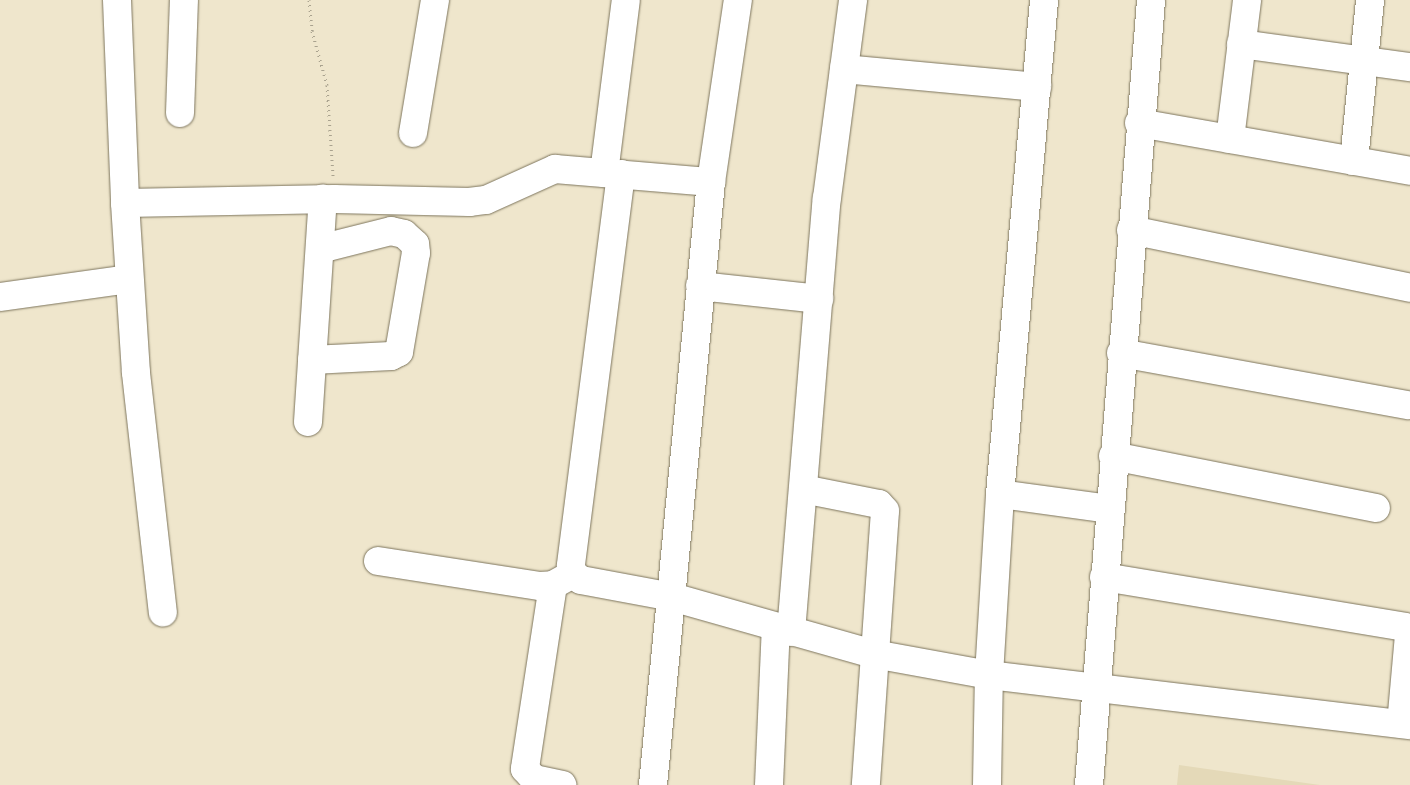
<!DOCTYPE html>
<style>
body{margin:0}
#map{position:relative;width:1410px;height:785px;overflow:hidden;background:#efe6cc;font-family:"Exo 2",sans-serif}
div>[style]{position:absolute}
.built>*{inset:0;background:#e4d9b8}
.path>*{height:3px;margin-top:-1.5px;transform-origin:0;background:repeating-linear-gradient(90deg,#a9a28e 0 1px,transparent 0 5px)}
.roads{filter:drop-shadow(0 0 1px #7d755d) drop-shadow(0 0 1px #7d755d)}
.minor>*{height:28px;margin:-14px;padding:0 14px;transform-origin:14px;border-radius:14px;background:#fff}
span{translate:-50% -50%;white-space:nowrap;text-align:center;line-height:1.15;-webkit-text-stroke:4.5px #fff;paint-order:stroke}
</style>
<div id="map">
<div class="built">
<i style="clip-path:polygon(1179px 765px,1320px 785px,1177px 785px)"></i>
</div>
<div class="path">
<i style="left:309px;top:0;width:31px;rotate:84deg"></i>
<i style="left:312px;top:31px;width:56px;rotate:74.5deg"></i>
<i style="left:327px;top:85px;width:91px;rotate:86.2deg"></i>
</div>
<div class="roads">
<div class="minor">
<i style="left:117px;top:0;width:203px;rotate:87.7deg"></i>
<i style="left:125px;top:203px;width:170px;rotate:86.3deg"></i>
<i style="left:136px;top:373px;width:241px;rotate:83.6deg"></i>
<i style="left:1241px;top:44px;width:171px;rotate:7.8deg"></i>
<i style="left:844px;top:69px;width:194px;rotate:5.3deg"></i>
<i style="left:180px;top:113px;width:113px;rotate:-88deg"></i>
<i style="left:1139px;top:123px;width:275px;rotate:10deg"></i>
<i style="left:413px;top:133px;width:135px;rotate:-80.6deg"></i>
<i style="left:1230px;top:139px;width:140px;rotate:-83deg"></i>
<i style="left:1354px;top:161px;width:162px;rotate:-84.3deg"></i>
<i style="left:604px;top:173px;width:174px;rotate:-82.8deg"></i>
<i style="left:621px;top:174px;width:395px;rotate:97.3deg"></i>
<i style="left:571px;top:566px;width:8px;rotate:76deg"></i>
<i style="left:573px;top:574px;width:10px;rotate:37deg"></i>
<i style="left:581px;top:580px;width:93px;rotate:10.6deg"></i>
<i style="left:672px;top:597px;width:210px;rotate:15.8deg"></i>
<i style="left:874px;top:654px;width:117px;rotate:10.3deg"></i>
<i style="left:989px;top:675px;width:424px;rotate:6.8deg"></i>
<i style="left:125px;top:203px;width:209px;rotate:-1.1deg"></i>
<i style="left:334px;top:199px;width:135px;rotate:1.3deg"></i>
<i style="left:469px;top:202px;width:17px;rotate:-7deg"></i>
<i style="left:486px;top:200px;width:76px;rotate:-24.2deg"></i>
<i style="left:555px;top:169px;width:157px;rotate:4.8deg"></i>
<i style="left:1131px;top:230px;width:285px;rotate:11.7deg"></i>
<i style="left:700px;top:286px;width:120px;rotate:6.2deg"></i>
<i style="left:0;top:297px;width:130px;rotate:-7.9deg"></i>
<i style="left:1121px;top:353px;width:292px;rotate:10.3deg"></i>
<i style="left:312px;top:360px;width:79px;rotate:-2.9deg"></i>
<i style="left:391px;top:356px;width:9px;rotate:-27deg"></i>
<i style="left:399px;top:352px;width:100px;rotate:-80.3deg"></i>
<i style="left:416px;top:253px;width:9px;rotate:-96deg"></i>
<i style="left:415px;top:244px;width:15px;rotate:-138deg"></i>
<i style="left:404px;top:234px;width:13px;rotate:-167deg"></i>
<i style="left:391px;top:231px;width:73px;rotate:165.8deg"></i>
<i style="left:308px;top:422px;width:224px;rotate:-86.2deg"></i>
<i style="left:1113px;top:456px;width:268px;rotate:11.2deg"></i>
<i style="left:803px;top:489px;width:77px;rotate:11.2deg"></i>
<i style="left:879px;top:504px;width:9px;rotate:49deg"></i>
<i style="left:885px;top:511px;width:275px;rotate:94deg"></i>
<i style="left:1000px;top:494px;width:110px;rotate:7.8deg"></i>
<i style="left:378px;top:561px;width:164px;rotate:8.8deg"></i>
<i style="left:540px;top:586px;width:13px;rotate:-4deg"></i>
<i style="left:553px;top:585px;width:18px;rotate:-29deg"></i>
<i style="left:1104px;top:577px;width:305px;rotate:9.4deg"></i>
<i style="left:1405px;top:627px;width:9px;rotate:63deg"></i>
<i style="left:1409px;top:635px;width:89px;rotate:95.1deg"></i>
<i style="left:553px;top:585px;width:186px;rotate:98.7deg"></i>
<i style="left:525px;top:769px;width:13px;rotate:48deg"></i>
<i style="left:534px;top:779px;width:29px;rotate:12deg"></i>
<i style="left:791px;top:632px;width:435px;rotate:-85.3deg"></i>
<i style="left:827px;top:198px;width:200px;rotate:-82.5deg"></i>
<i style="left:653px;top:785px;width:606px;rotate:-84.51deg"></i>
<i style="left:711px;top:182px;width:184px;rotate:-81.6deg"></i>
<i style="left:769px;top:785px;width:158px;rotate:-87.5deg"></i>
<i style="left:987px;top:785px;width:110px;rotate:-89deg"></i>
<i style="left:989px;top:675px;width:181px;rotate:-86.5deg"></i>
<i style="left:1000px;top:494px;width:496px;rotate:-84.9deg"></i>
<i style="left:1089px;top:785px;width:787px;rotate:-85.48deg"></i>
</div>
</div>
</div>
